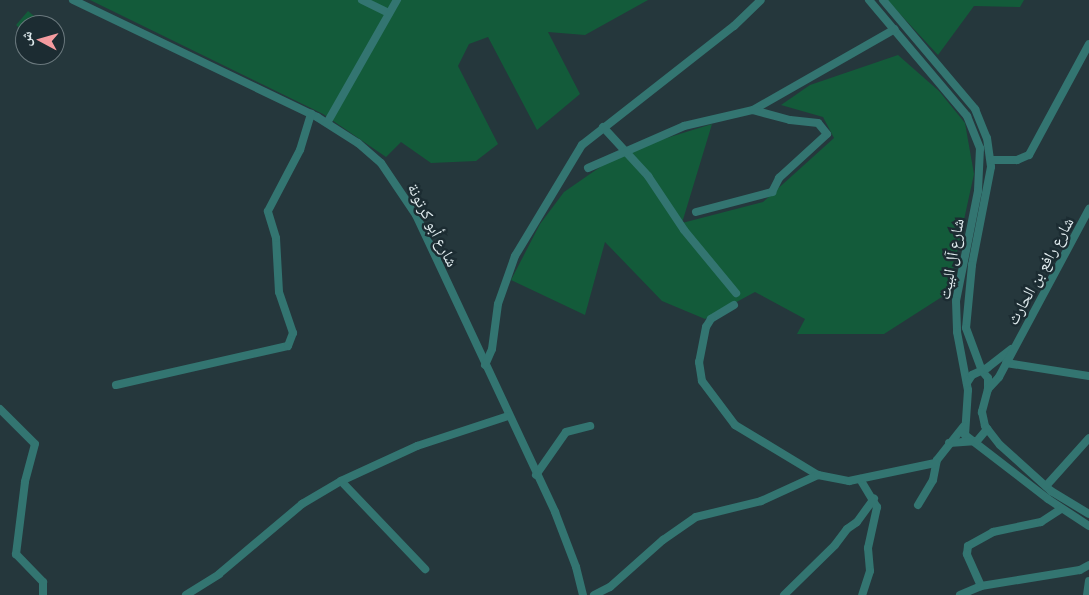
<!DOCTYPE html>
<meta charset="utf-8">
<style>
body{margin:0}
#map{position:relative;width:1089px;height:595px;overflow:hidden;background:#25373c;font-family:Ubuntu,"Noto Naskh Arabic",sans-serif}
div>[style]{position:absolute}
.green>*{inset:0;background:#135b3a}
.minor>*{height:8px;margin:-4px;padding:0 4px;transform-origin:4px;border-radius:4px;background:#337571}
span{translate:-50% -50%;white-space:nowrap;text-align:center;line-height:1.15;-webkit-text-stroke:5px #1c2c32;paint-order:stroke}
.street-label{font-size:16px;color:#e1ecef}
.north{position:absolute;left:15px;top:15px;width:50px;height:50px;box-sizing:border-box;background:#1c2c32;border:1px solid #6b797e;border-radius:50%;rotate:276deg;font-size:14px;font-weight:700;line-height:20px;text-align:center;color:#e1ecef}
.north::after{content:'';display:block;margin:auto;width:18px;height:22px;background:#f49b9f;clip-path:polygon(50% 0,100% 100%,50% 72%,0 100%)}
</style>
<div id="map">
<div class="green">
<i style="clip-path:polygon(90px 0,648px 0,585px 35px,548px 32px,580px 94px,537px 130px,488px 37px,469px 44px,458px 66px,498px 144px,476px 161px,431px 163px,401px 142px,386px 157px,323px 114px)"></i>
<i style="clip-path:polygon(887px 0,1024px 0,1020px 7px,974px 6px,938px 55px)"></i>
<i style="clip-path:polygon(28px 11px,45px 25px,25px 25px,25px 33px,16px 25px)"></i>
<i style="clip-path:polygon(898px 55px,939px 91px,965px 123px,974px 174px,948px 293px,884px 334px,797px 334px,805px 319px,755px 292px,705px 319px,662px 301px,605px 242px,585px 315px,511px 280px,540px 224px,564px 192px,616px 156px,657px 141px,712px 124px,682px 223px,763px 202px,834px 138px,823px 117px,781px 105px,810px 85px)"></i>
</div>
<div class="minor">
<i style="left:73px;top:0;width:271px;rotate:25.6deg"></i>
<i style="left:317px;top:117px;width:49px;rotate:32.4deg"></i>
<i style="left:358px;top:143px;width:30px;rotate:41deg"></i>
<i style="left:381px;top:163px;width:63px;rotate:56.1deg"></i>
<i style="left:416px;top:215px;width:328px;rotate:64.9deg"></i>
<i style="left:555px;top:512px;width:59px;rotate:69.1deg"></i>
<i style="left:576px;top:567px;width:29px;rotate:76deg"></i>
<i style="left:362px;top:0;width:30px;rotate:26deg"></i>
<i style="left:869px;top:0;width:152px;rotate:49.8deg"></i>
<i style="left:967px;top:116px;width:35px;rotate:68deg"></i>
<i style="left:980px;top:148px;width:43px;rotate:92.7deg"></i>
<i style="left:978px;top:191px;width:112px;rotate:101.3deg"></i>
<i style="left:956px;top:301px;width:31px;rotate:88deg"></i>
<i style="left:957px;top:332px;width:59px;rotate:79.3deg"></i>
<i style="left:968px;top:390px;width:45px;rotate:93.8deg"></i>
<i style="left:965px;top:435px;width:105px;rotate:37.6deg"></i>
<i style="left:1048px;top:499px;width:49px;rotate:33.4deg"></i>
<i style="left:883px;top:0;width:143px;rotate:49.8deg"></i>
<i style="left:975px;top:109px;width:31px;rotate:68deg"></i>
<i style="left:987px;top:138px;width:29px;rotate:82deg"></i>
<i style="left:991px;top:167px;width:100px;rotate:101deg"></i>
<i style="left:972px;top:265px;width:63px;rotate:95.4deg"></i>
<i style="left:966px;top:328px;width:46px;rotate:69.6deg"></i>
<i style="left:982px;top:371px;width:9px;rotate:49deg"></i>
<i style="left:988px;top:378px;width:11px;rotate:90deg"></i>
<i style="left:988px;top:389px;width:24px;rotate:105deg"></i>
<i style="left:982px;top:412px;width:14px;rotate:78deg"></i>
<i style="left:985px;top:426px;width:24px;rotate:52deg"></i>
<i style="left:1000px;top:445px;width:69px;rotate:42deg"></i>
<i style="left:1051px;top:491px;width:44px;rotate:31.2deg"></i>
<i style="left:327px;top:123px;width:142px;rotate:-60.4deg"></i>
<i style="left:603px;top:127px;width:67px;rotate:47.4deg"></i>
<i style="left:648px;top:176px;width:65px;rotate:56.3deg"></i>
<i style="left:684px;top:230px;width:82px;rotate:50.5deg"></i>
<i style="left:991px;top:160px;width:26px"></i>
<i style="left:1017px;top:160px;width:13px;rotate:-23deg"></i>
<i style="left:1029px;top:155px;width:126px;rotate:-61.6deg"></i>
<i style="left:588px;top:168px;width:105px;rotate:-23.6deg"></i>
<i style="left:684px;top:126px;width:71px;rotate:-13.1deg"></i>
<i style="left:753px;top:110px;width:163px;rotate:-29.7deg"></i>
<i style="left:696px;top:212px;width:79px;rotate:-14.7deg"></i>
<i style="left:772px;top:192px;width:16px;rotate:-63deg"></i>
<i style="left:779px;top:178px;width:65px;rotate:-42.5deg"></i>
<i style="left:827px;top:134px;width:14px;rotate:-129deg"></i>
<i style="left:818px;top:123px;width:28px;rotate:-174deg"></i>
<i style="left:790px;top:120px;width:38px;rotate:-165deg"></i>
<i style="left:734px;top:305px;width:27px;rotate:149deg"></i>
<i style="left:711px;top:319px;width:9px;rotate:122deg"></i>
<i style="left:706px;top:327px;width:36px;rotate:101deg"></i>
<i style="left:699px;top:362px;width:19px;rotate:81deg"></i>
<i style="left:702px;top:381px;width:55px;rotate:53.1deg"></i>
<i style="left:735px;top:425px;width:97px;rotate:31.1deg"></i>
<i style="left:1006px;top:363px;width:84px;rotate:8.9deg"></i>
<i style="left:485px;top:365px;width:17px;rotate:-66deg"></i>
<i style="left:492px;top:349px;width:45px;rotate:-82.4deg"></i>
<i style="left:498px;top:304px;width:51px;rotate:-70.5deg"></i>
<i style="left:515px;top:256px;width:130px;rotate:-58.9deg"></i>
<i style="left:582px;top:145px;width:193px;rotate:-38.1deg"></i>
<i style="left:734px;top:26px;width:37px;rotate:-44deg"></i>
<i style="left:967px;top:383px;width:9px;rotate:-58deg"></i>
<i style="left:972px;top:375px;width:17px;rotate:-25deg"></i>
<i style="left:987px;top:368px;width:31px;rotate:-38deg"></i>
<i style="left:116px;top:385px;width:176px;rotate:-12.8deg"></i>
<i style="left:288px;top:346px;width:14px;rotate:-69deg"></i>
<i style="left:293px;top:333px;width:43px;rotate:-108.9deg"></i>
<i style="left:279px;top:292px;width:54px;rotate:-93.2deg"></i>
<i style="left:276px;top:238px;width:28px;rotate:-107deg"></i>
<i style="left:268px;top:211px;width:69px;rotate:-62.3deg"></i>
<i style="left:300px;top:150px;width:38px;rotate:-73deg"></i>
<i style="left:988px;top:389px;width:16px;rotate:-47deg"></i>
<i style="left:999px;top:377px;width:191px;rotate:-61.8deg"></i>
<i style="left:0;top:409px;width:49px;rotate:45deg"></i>
<i style="left:35px;top:444px;width:39px;rotate:105deg"></i>
<i style="left:25px;top:482px;width:73px;rotate:97.1deg"></i>
<i style="left:16px;top:554px;width:39px;rotate:46deg"></i>
<i style="left:43px;top:582px;width:13px;rotate:90deg"></i>
<i style="left:949px;top:443px;width:28px;rotate:-4deg"></i>
<i style="left:977px;top:441px;width:16px;rotate:-50deg"></i>
<i style="left:536px;top:475px;width:52px;rotate:-55.1deg"></i>
<i style="left:566px;top:432px;width:25px;rotate:-14deg"></i>
<i style="left:860px;top:479px;width:33px;rotate:59deg"></i>
<i style="left:877px;top:507px;width:42px;rotate:102.4deg"></i>
<i style="left:868px;top:548px;width:23px;rotate:85deg"></i>
<i style="left:870px;top:571px;width:25px;rotate:108deg"></i>
<i style="left:341px;top:481px;width:122px;rotate:46.3deg"></i>
<i style="left:1046px;top:486px;width:64px;rotate:-48.1deg"></i>
<i style="left:918px;top:505px;width:29px;rotate:-59deg"></i>
<i style="left:933px;top:480px;width:20px;rotate:-79deg"></i>
<i style="left:937px;top:460px;width:43px;rotate:-51.5deg"></i>
<i style="left:981px;top:586px;width:35px;rotate:-114deg"></i>
<i style="left:967px;top:554px;width:8px;rotate:-83deg"></i>
<i style="left:968px;top:546px;width:29px;rotate:-29deg"></i>
<i style="left:993px;top:532px;width:49px;rotate:-11.8deg"></i>
<i style="left:1041px;top:522px;width:24px;rotate:-33deg"></i>
<i style="left:186px;top:595px;width:39px;rotate:-32deg"></i>
<i style="left:219px;top:574px;width:109px;rotate:-40.1deg"></i>
<i style="left:302px;top:504px;width:45px;rotate:-30.5deg"></i>
<i style="left:341px;top:481px;width:84px;rotate:-24.7deg"></i>
<i style="left:417px;top:446px;width:96px;rotate:-18.2deg"></i>
<i style="left:594px;top:595px;width:18px;rotate:-27deg"></i>
<i style="left:610px;top:587px;width:71px;rotate:-41.6deg"></i>
<i style="left:663px;top:540px;width:40px;rotate:-34.9deg"></i>
<i style="left:696px;top:517px;width:67px;rotate:-13.8deg"></i>
<i style="left:761px;top:501px;width:63px;rotate:-24.5deg"></i>
<i style="left:818px;top:475px;width:32px;rotate:11deg"></i>
<i style="left:849px;top:481px;width:88px;rotate:-11.8deg"></i>
<i style="left:784px;top:595px;width:71px;rotate:-44.4deg"></i>
<i style="left:835px;top:545px;width:20px;rotate:-53deg"></i>
<i style="left:847px;top:529px;width:12px;rotate:-35deg"></i>
<i style="left:857px;top:522px;width:29px;rotate:-54deg"></i>
<i style="left:960px;top:595px;width:23px;rotate:-23deg"></i>
<i style="left:981px;top:586px;width:100px;rotate:-9.2deg"></i>
<i style="left:1080px;top:570px;width:10px;rotate:-29deg"></i>
<i style="left:1087px;top:595px;width:14px;rotate:-82deg"></i>
</div>
<div class="street-label">
<span style="left:433px;top:225px;rotate:63deg">شارع أبو كرتونة</span>
<span style="left:951px;top:259px;rotate:-80deg">شارع آل البيت</span>
<span style="left:1040px;top:271px;rotate:-61deg">شارع رافع بن الحارث</span>
</div>
<div class="north">ش</div>
</div>
